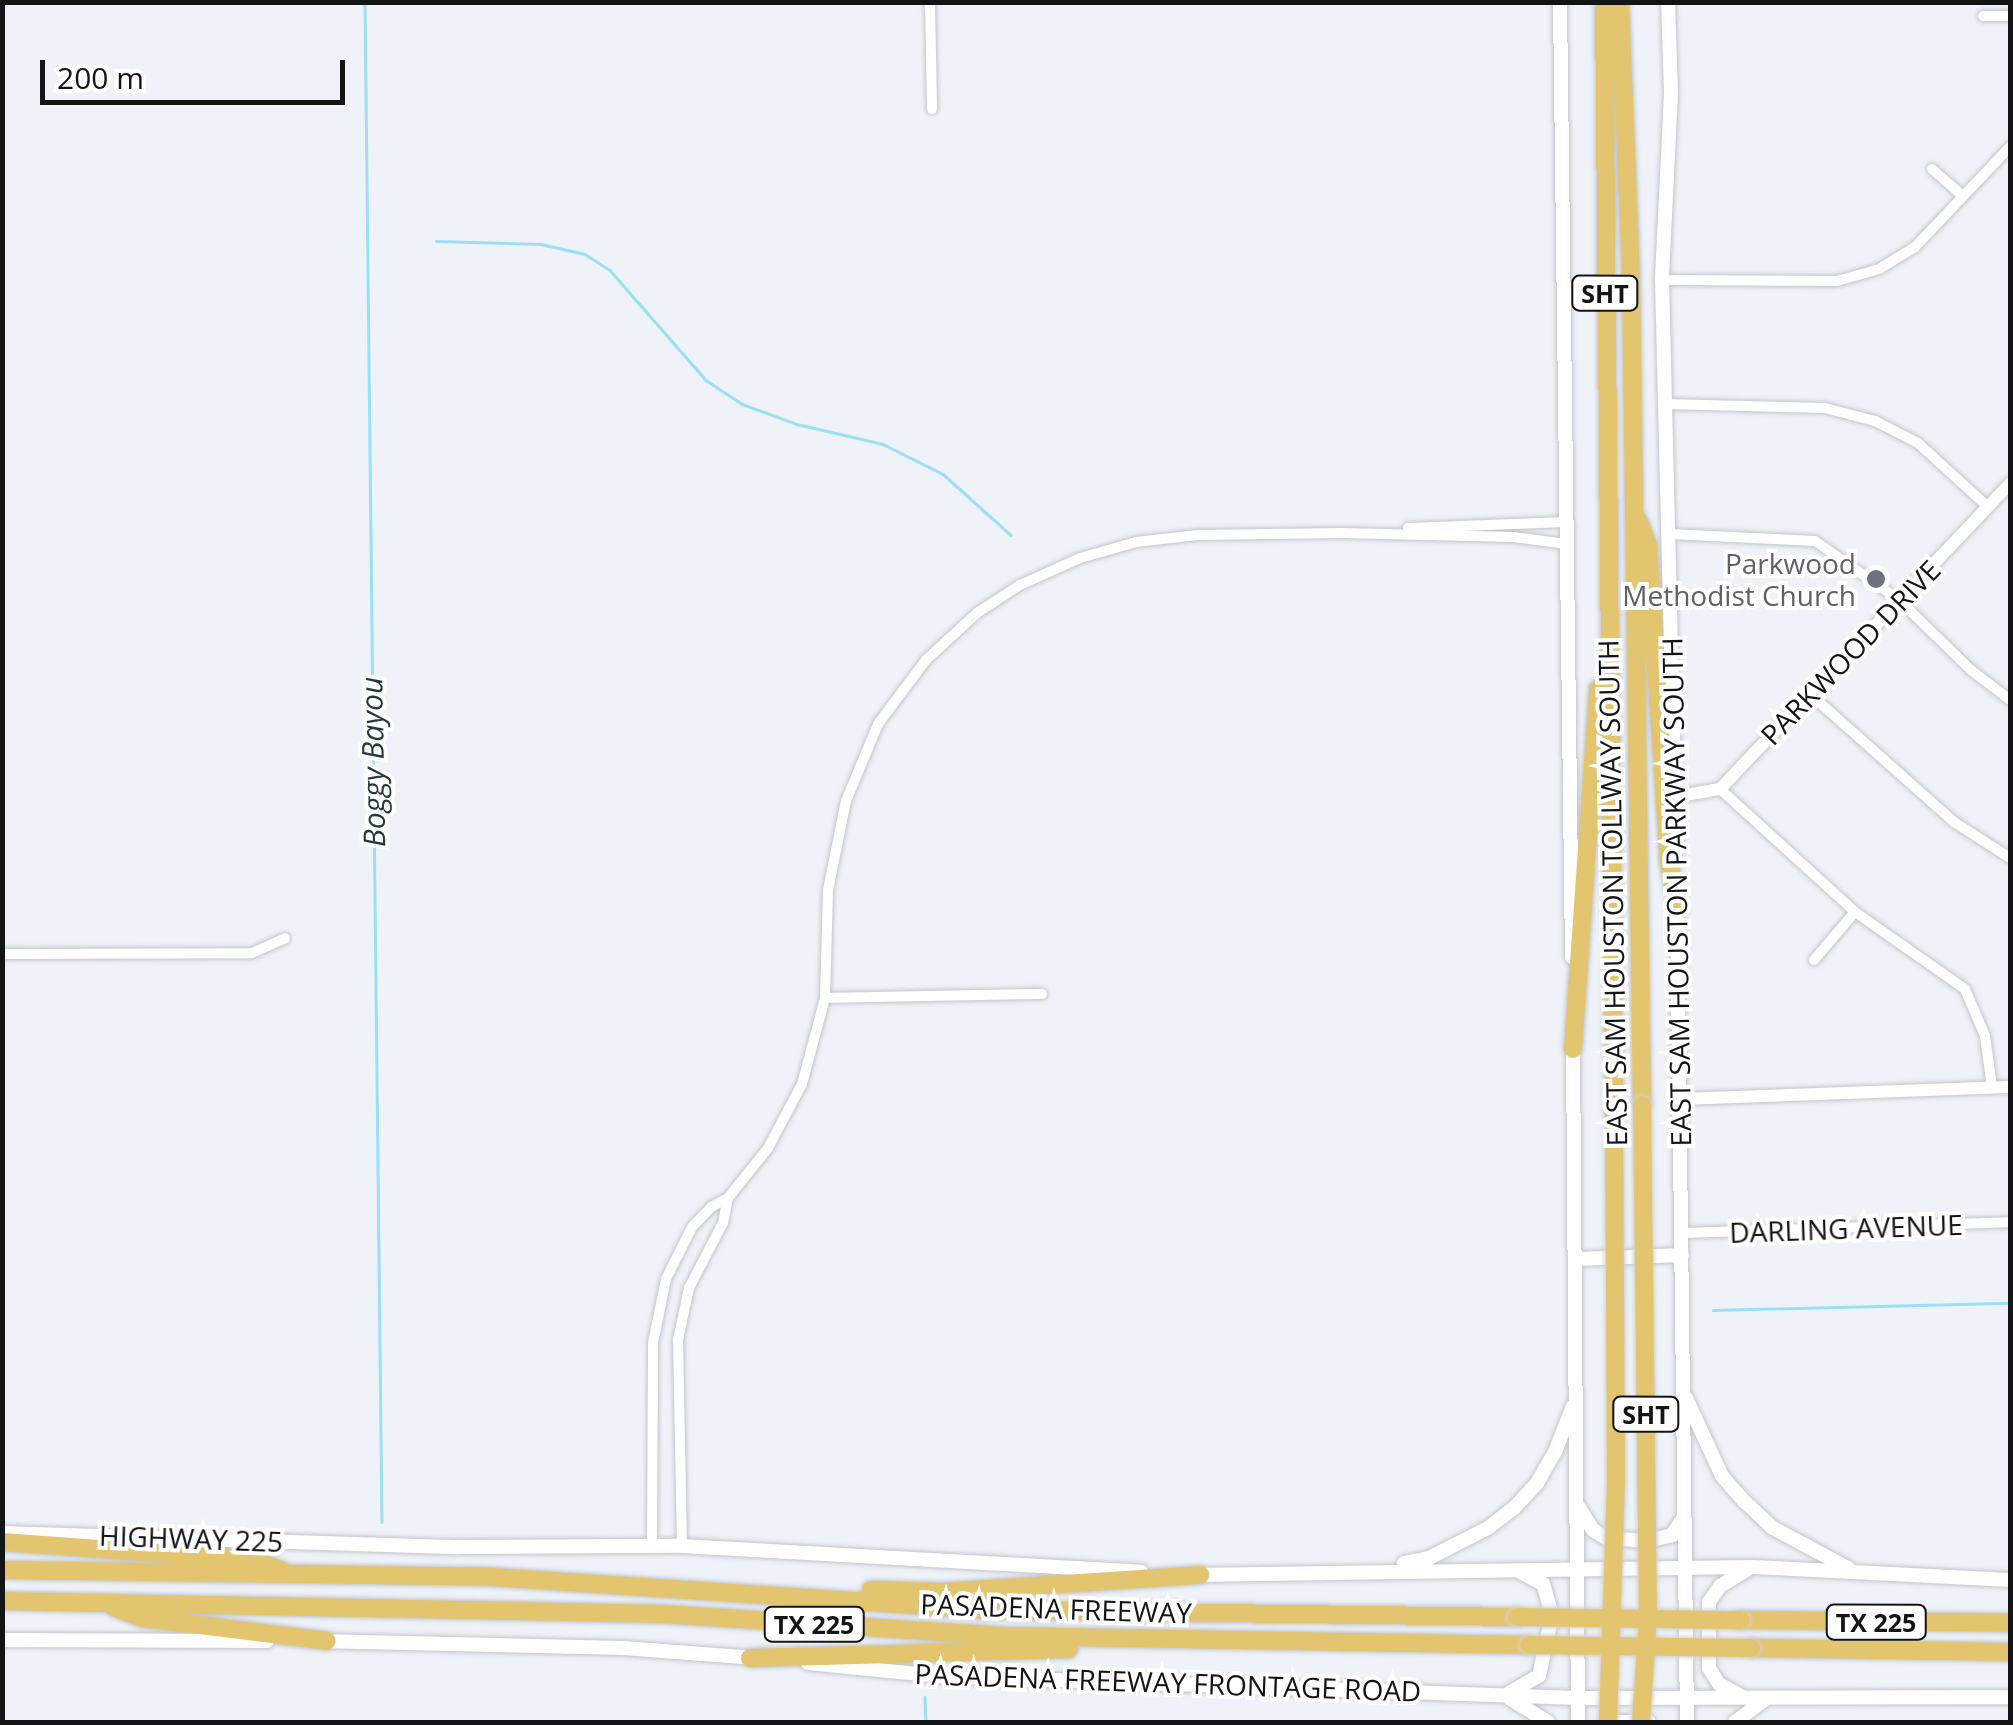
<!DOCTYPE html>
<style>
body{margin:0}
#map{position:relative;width:2013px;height:1725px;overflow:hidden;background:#eff3f9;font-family:"Open Sans",sans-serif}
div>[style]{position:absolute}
.stream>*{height:2.5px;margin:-1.25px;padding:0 1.25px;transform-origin:1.25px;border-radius:1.25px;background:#9ae0f5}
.roads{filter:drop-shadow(0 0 2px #c2c6cc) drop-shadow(0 0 2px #c2c6cc)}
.minor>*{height:10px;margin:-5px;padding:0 5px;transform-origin:5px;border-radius:5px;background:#fff}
.tertiary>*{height:12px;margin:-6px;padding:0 6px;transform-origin:6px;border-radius:6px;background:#fff}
.secondary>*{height:14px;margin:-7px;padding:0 7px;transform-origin:7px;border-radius:7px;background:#fff}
.motorway>*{height:18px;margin:-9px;padding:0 9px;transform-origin:9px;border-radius:9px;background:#e4c56f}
.bridges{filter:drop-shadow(0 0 2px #d0d0d0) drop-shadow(0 0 2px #d0d0d0)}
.motorway-bridge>*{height:18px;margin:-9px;padding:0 9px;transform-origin:9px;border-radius:9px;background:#e4c56f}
.dots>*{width:28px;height:28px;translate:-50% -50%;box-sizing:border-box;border:5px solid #fff;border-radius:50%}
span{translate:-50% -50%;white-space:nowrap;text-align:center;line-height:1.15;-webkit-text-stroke:8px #fff;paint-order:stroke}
.shield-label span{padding:2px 8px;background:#fff;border:2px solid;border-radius:8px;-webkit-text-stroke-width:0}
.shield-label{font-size:25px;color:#131416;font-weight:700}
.worship-label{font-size:28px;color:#5b616d}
.right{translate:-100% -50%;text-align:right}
.street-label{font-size:28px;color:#131416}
.water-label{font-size:30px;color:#22393f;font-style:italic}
.frame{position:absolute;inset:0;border:5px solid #131416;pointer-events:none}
.scale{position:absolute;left:40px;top:60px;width:305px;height:45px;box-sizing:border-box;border:5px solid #131416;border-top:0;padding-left:12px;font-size:30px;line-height:35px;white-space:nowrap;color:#131416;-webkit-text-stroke:8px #fff;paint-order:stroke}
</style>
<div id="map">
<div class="stream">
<i style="left:365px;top:2px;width:1520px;rotate:89.36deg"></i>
<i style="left:436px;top:241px;width:105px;rotate:1.6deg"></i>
<i style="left:541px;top:244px;width:45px;rotate:12.8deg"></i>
<i style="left:585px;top:254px;width:30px;rotate:33deg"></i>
<i style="left:610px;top:270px;width:146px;rotate:48.9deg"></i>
<i style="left:706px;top:380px;width:43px;rotate:33.7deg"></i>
<i style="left:742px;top:404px;width:59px;rotate:20deg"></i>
<i style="left:797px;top:424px;width:88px;rotate:13.1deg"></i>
<i style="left:883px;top:444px;width:67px;rotate:26.6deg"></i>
<i style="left:943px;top:474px;width:91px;rotate:41.9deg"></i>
<i style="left:1713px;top:1310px;width:297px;rotate:-1.4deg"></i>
<i style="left:925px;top:1697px;width:25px;rotate:88deg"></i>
</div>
<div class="roads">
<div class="minor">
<i style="left:930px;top:2px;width:107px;rotate:88.9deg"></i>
<i style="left:1983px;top:16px;width:27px"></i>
<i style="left:1932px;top:169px;width:41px;rotate:41.1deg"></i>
<i style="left:1662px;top:280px;width:175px;rotate:0.3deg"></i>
<i style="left:1837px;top:281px;width:44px;rotate:-15.9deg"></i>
<i style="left:1879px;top:269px;width:42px;rotate:-31.4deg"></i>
<i style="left:1915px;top:247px;width:138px;rotate:-46.5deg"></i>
<i style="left:1665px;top:404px;width:160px;rotate:1.4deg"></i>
<i style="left:1825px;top:408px;width:52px;rotate:14.6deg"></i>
<i style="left:1875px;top:421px;width:48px;rotate:27.1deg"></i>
<i style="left:1918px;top:443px;width:95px;rotate:42.4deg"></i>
<i style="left:1408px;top:528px;width:158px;rotate:-2.2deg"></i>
<i style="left:1670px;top:534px;width:145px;rotate:2.8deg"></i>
<i style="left:1815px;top:541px;width:103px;rotate:35.1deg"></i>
<i style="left:1899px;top:600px;width:100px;rotate:44.2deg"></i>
<i style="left:1971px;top:670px;width:49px;rotate:37.6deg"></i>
<i style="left:1810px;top:694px;width:193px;rotate:41.6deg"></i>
<i style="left:1954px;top:822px;width:67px;rotate:32.7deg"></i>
<i style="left:1720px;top:789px;width:183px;rotate:42.3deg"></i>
<i style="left:1855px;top:912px;width:134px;rotate:35deg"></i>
<i style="left:1965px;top:989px;width:51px;rotate:66.9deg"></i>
<i style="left:1985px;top:1036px;width:52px;rotate:82.3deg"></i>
<i style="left:2px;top:954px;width:250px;rotate:-0.2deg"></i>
<i style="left:252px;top:953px;width:36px;rotate:-24deg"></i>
<i style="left:1814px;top:960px;width:63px;rotate:-49.5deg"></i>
<i style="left:825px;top:998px;width:217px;rotate:-1.1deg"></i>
<i style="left:1681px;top:1233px;width:329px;rotate:-1.9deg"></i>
<i style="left:652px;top:1545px;width:202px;rotate:-89.7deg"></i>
<i style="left:653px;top:1343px;width:65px;rotate:-78.5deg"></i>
<i style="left:666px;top:1279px;width:58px;rotate:-63.4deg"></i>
<i style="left:692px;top:1227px;width:28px;rotate:-46deg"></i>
<i style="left:711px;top:1207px;width:19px;rotate:-28deg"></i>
<i style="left:728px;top:1198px;width:64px;rotate:-51.3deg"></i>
<i style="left:768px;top:1148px;width:72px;rotate:-62deg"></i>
<i style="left:802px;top:1084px;width:89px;rotate:-75deg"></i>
<i style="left:825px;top:998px;width:108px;rotate:-88.4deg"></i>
<i style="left:828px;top:890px;width:91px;rotate:-78.6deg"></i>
<i style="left:846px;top:801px;width:83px;rotate:-67.4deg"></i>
<i style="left:878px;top:724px;width:80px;rotate:-53.1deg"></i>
<i style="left:926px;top:660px;width:69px;rotate:-42.7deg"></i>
<i style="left:977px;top:613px;width:51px;rotate:-33.1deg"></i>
<i style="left:1020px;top:585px;width:66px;rotate:-24.2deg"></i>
<i style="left:1080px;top:558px;width:58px;rotate:-15.9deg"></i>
<i style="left:1136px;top:542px;width:62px;rotate:-6.4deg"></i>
<i style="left:1198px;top:535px;width:144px;rotate:-0.8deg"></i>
<i style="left:1342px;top:533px;width:171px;rotate:1.3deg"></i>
<i style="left:1513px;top:537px;width:54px;rotate:7.4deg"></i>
<i style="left:682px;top:1546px;width:206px;rotate:-91.1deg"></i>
<i style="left:678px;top:1340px;width:53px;rotate:-78.1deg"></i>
<i style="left:689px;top:1288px;width:73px;rotate:-62.4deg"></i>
<i style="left:723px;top:1223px;width:25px;rotate:-79deg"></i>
</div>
<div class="tertiary">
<i style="left:1675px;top:797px;width:46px;rotate:-10.1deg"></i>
<i style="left:1720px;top:789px;width:422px;rotate:-46.5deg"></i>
<i style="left:1680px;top:1099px;width:330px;rotate:-2.1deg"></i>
</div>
<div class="secondary">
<i style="left:1560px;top:2px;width:955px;rotate:89.28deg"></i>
<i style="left:1668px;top:2px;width:91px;rotate:88.1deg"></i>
<i style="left:1671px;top:93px;width:187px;rotate:92.8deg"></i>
<i style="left:1662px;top:280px;width:571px;rotate:88.6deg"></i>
<i style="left:1677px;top:903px;width:819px;rotate:89.3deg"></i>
<i style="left:1573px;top:1043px;width:679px;rotate:89.58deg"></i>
<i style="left:1576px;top:1259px;width:106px;rotate:-2.2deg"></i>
<i style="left:1686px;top:1398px;width:86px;rotate:65.2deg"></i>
<i style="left:1722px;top:1476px;width:33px;rotate:49deg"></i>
<i style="left:1744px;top:1501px;width:40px;rotate:43deg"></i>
<i style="left:1773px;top:1528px;width:85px;rotate:28.1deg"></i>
<i style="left:1578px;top:1506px;width:28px;rotate:58deg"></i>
<i style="left:1593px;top:1530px;width:15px;rotate:32deg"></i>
<i style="left:1606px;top:1538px;width:41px;rotate:4.2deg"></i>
<i style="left:1647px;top:1541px;width:26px;rotate:-13deg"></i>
<i style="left:1672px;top:1535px;width:22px;rotate:-56deg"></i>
<i style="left:2px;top:1533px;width:457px;rotate:1.8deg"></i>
<i style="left:459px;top:1547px;width:223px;rotate:-0.3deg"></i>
<i style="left:682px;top:1546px;width:460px;rotate:3.2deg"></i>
<i style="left:1404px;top:1563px;width:25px;rotate:-11deg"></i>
<i style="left:1429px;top:1558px;width:66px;rotate:-27deg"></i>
<i style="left:1488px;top:1528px;width:33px;rotate:-38deg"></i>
<i style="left:1514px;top:1508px;width:34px;rotate:-47deg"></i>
<i style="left:1537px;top:1483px;width:36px;rotate:-60deg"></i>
<i style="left:1555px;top:1452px;width:49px;rotate:-68.6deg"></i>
<i style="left:1192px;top:1575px;width:562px;rotate:-0.82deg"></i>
<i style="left:1754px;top:1567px;width:256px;rotate:2.9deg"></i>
<i style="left:2px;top:1640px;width:265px;rotate:0.2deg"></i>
<i style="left:318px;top:1641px;width:305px;rotate:1.3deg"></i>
<i style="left:623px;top:1648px;width:133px;rotate:4.3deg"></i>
<i style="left:808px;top:1663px;width:132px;rotate:5.7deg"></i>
<i style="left:939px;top:1676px;width:640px;rotate:1.97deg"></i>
<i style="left:1579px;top:1698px;width:431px;rotate:-0.1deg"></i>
<i style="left:1509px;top:1693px;width:34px;rotate:-30deg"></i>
<i style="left:1539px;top:1676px;width:62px;rotate:-78deg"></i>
<i style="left:1552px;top:1615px;width:32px;rotate:-106deg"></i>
<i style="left:1543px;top:1584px;width:27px;rotate:-152deg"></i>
<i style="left:1741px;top:1696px;width:25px;rotate:-151deg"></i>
<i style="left:1719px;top:1684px;width:19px;rotate:-122deg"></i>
<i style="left:1709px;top:1668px;width:66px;rotate:-90deg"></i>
<i style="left:1709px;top:1602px;width:19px;rotate:-55deg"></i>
<i style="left:1720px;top:1586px;width:33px;rotate:-31deg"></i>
<i style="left:1509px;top:1698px;width:46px;rotate:31.6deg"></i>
<i style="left:1617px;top:1722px;width:32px"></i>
<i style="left:1735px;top:1722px;width:39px;rotate:-37deg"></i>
</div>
<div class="motorway">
<i style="left:1604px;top:2px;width:1107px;rotate:89.48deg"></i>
<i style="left:1620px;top:2px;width:277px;rotate:87.7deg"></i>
<i style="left:1631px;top:279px;width:826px;rotate:89.24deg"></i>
<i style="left:1638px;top:520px;width:27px;rotate:68deg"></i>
<i style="left:1648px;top:545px;width:318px;rotate:86.2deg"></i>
<i style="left:1669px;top:862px;width:49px;rotate:79.4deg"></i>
<i style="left:1573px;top:1049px;width:361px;rotate:-86deg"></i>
<i style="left:2px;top:1542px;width:253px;rotate:4.1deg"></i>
<i style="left:254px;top:1560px;width:31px;rotate:21deg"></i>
<i style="left:2px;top:1570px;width:490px;rotate:0.8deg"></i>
<i style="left:492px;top:1577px;width:494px;rotate:3.8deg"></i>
<i style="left:985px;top:1610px;width:532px;rotate:0.75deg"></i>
<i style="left:871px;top:1590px;width:73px;rotate:1.6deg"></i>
<i style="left:944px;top:1592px;width:257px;rotate:-3.8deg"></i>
<i style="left:2px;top:1601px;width:662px;rotate:1.12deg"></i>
<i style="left:664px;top:1614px;width:340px;rotate:3.7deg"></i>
<i style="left:1003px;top:1636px;width:526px;rotate:0.98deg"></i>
<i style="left:114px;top:1607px;width:31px;rotate:21deg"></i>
<i style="left:143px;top:1618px;width:185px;rotate:7.1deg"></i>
<i style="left:1741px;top:1620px;width:269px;rotate:0.6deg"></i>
<i style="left:1751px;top:1648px;width:259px;rotate:0.9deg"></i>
<i style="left:750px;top:1658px;width:319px;rotate:-1.6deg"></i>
</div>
</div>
<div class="bridges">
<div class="motorway-bridge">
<i style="left:1517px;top:1617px;width:224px;rotate:0.8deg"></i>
<i style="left:1529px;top:1645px;width:222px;rotate:0.8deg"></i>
<i style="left:1608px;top:1722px;width:243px;rotate:-88.1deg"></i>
<i style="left:1616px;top:1479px;width:370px;rotate:-90.3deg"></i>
<i style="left:1641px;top:1722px;width:105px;rotate:-86.2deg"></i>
<i style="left:1648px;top:1617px;width:512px;rotate:-90.67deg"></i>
</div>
</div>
<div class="dots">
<i style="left:1876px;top:579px;background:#6b7280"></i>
</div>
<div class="shield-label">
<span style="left:1605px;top:293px">SHT</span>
<span style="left:1646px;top:1414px">SHT</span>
<span style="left:1876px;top:1622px">TX 225</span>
<span style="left:814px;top:1624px">TX 225</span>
</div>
<div class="worship-label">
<span class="right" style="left:1856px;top:579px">Parkwood<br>Methodist Church</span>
</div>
<div class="street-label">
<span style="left:1850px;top:652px;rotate:-46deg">PARKWOOD DRIVE</span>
<span style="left:1676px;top:892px;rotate:-91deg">EAST SAM HOUSTON PARKWAY SOUTH</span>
<span style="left:1612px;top:893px;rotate:-91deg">EAST SAM HOUSTON TOLLWAY SOUTH</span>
<span style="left:1846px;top:1228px;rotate:-2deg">DARLING AVENUE</span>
<span style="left:191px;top:1538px;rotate:2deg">HIGHWAY 225</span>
<span style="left:1056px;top:1608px;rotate:2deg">PASADENA FREEWAY</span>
<span style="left:1168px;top:1682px;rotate:2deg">PASADENA FREEWAY FRONTAGE ROAD</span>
</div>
<div class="water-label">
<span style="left:373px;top:762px;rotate:-91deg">Boggy Bayou</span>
</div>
<div class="frame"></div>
<div class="scale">200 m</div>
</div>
